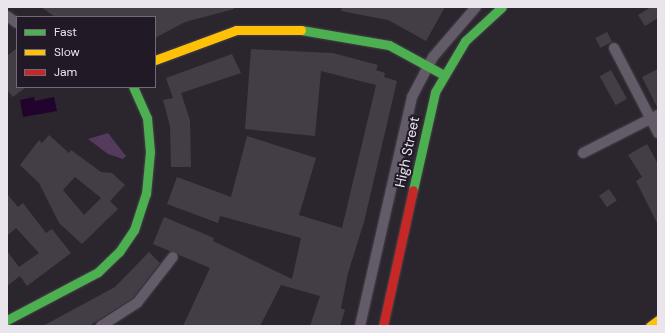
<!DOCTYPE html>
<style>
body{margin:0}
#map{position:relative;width:665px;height:333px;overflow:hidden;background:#2b262e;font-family:"DM Sans",sans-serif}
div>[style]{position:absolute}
.green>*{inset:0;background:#543b5e}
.water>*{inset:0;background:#21032d}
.building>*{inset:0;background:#433e45;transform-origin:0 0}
.roads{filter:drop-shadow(0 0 1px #454148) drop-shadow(0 0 1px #454148)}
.street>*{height:10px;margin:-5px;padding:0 5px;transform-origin:5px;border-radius:5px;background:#635b67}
.fast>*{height:9px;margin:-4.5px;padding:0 4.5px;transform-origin:4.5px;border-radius:4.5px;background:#4caf50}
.slow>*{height:9px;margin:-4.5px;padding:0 4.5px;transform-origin:4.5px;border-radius:4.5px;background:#ffc107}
.jam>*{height:9px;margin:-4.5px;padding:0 4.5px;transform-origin:4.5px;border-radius:4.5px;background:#c62828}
span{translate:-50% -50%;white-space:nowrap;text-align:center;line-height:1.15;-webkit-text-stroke:4px #221927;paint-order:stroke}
.street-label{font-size:14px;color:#eae4ed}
.frame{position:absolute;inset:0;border:8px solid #eae4ed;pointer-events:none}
.legend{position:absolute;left:16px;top:16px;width:140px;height:72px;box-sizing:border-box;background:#221927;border:1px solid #726a76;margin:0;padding:5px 7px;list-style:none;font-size:12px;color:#eae4ed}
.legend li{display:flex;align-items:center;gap:8px;height:20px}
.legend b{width:20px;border:1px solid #726a76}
</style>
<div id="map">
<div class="green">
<i style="clip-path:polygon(108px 133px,126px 156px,123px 159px,108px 154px,88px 139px)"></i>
</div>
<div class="water">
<i style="clip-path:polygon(34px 97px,35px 101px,54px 97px,57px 111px,23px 117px,20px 100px)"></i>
</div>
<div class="building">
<i style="clip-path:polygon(41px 7px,234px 7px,234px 9px,185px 22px,155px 38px,155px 17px,55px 17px)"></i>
<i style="clip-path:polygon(342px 7px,445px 7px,426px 41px,388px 20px,341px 11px)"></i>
<i style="clip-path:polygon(651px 7px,658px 7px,658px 18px,645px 26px,638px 15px)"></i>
<i style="left:607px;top:32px;width:11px;height:13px;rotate:63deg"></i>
<i style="clip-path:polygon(17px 48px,17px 87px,26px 87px,13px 97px,7px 90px,7px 56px)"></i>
<i style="clip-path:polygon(251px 49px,333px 53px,378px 65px,376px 70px,385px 73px,384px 77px,397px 81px,364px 222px,348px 273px,341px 308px,345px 310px,340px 326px,310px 326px,320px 296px,281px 285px,260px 326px,183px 326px,210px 268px,153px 244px,164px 217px,214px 238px,213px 241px,292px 279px,301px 238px,220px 216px,218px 223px,167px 204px,177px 177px,231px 197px,247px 136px,316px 158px,299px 215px,342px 228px,376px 85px,321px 71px,315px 136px,245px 129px)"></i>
<i style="clip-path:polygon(232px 54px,241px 73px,181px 93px,190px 120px,191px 167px,171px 167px,170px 126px,163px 100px,173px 98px,166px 78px)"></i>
<i style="clip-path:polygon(658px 69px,658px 109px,642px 77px)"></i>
<i style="left:611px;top:70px;width:33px;height:13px;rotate:61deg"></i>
<i style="clip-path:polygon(evenodd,49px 135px,69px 153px,71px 150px,101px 172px,112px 173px,125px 185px,110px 201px,118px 209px,82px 244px,59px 223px,39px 183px,20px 165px,39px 140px,42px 143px,49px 135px,75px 177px,101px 198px,84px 215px,63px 190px,75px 177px)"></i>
<i style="clip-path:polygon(647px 144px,658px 164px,658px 225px,636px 181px,642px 177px,628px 155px)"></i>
<i style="left:609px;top:189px;width:14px;height:12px;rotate:56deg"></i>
<i style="clip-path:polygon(7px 194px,18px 207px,23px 203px,46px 233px,52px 229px,71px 253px,27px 286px,20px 276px,7px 286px,7px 251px,19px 267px,39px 253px,16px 228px,7px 236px)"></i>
<i style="clip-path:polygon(149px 252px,160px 263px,133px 298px,89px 326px,43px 326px,115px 287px)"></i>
</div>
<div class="roads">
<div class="street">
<i style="left:7px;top:16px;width:12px;rotate:35deg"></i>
<i style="left:614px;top:48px;width:96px;rotate:62.6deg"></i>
<i style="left:583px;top:153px;width:84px;rotate:-26.9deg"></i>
<i style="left:101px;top:326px;width:43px;rotate:-32.6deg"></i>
<i style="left:137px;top:303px;width:58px;rotate:-52deg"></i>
<i style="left:360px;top:326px;width:235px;rotate:-77.2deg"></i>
<i style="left:412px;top:97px;width:45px;rotate:-62.3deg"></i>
<i style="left:433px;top:57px;width:66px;rotate:-49.3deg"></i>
</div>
<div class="fast">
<i style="left:301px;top:30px;width:89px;rotate:9.7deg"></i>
<i style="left:389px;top:45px;width:60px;rotate:28.7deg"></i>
<i style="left:413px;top:190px;width:100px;rotate:-77.3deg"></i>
<i style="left:435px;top:92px;width:59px;rotate:-59.5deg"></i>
<i style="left:465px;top:41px;width:50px;rotate:-42.6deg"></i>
<i style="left:7px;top:320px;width:103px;rotate:-27.8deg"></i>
<i style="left:98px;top:272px;width:29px;rotate:-44deg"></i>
<i style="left:119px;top:252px;width:27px;rotate:-56deg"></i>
<i style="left:134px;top:230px;width:38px;rotate:-72deg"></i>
<i style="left:146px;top:194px;width:42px;rotate:-84.6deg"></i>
<i style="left:150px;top:152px;width:34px;rotate:-95deg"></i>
<i style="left:147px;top:118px;width:34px;rotate:-114deg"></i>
</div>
<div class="slow">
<i style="left:155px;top:60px;width:86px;rotate:-20.3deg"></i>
<i style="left:236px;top:30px;width:65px"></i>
<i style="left:650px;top:326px;width:10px;rotate:-37deg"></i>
</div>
<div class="jam">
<i style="left:383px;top:326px;width:139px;rotate:-77.6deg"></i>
</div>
</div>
<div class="street-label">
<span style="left:407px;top:152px;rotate:-78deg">High Street</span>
</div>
<div class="frame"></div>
<ul class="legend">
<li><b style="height:5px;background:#4caf50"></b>Fast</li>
<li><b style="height:5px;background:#ffc107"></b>Slow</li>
<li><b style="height:5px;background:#c62828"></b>Jam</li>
</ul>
</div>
